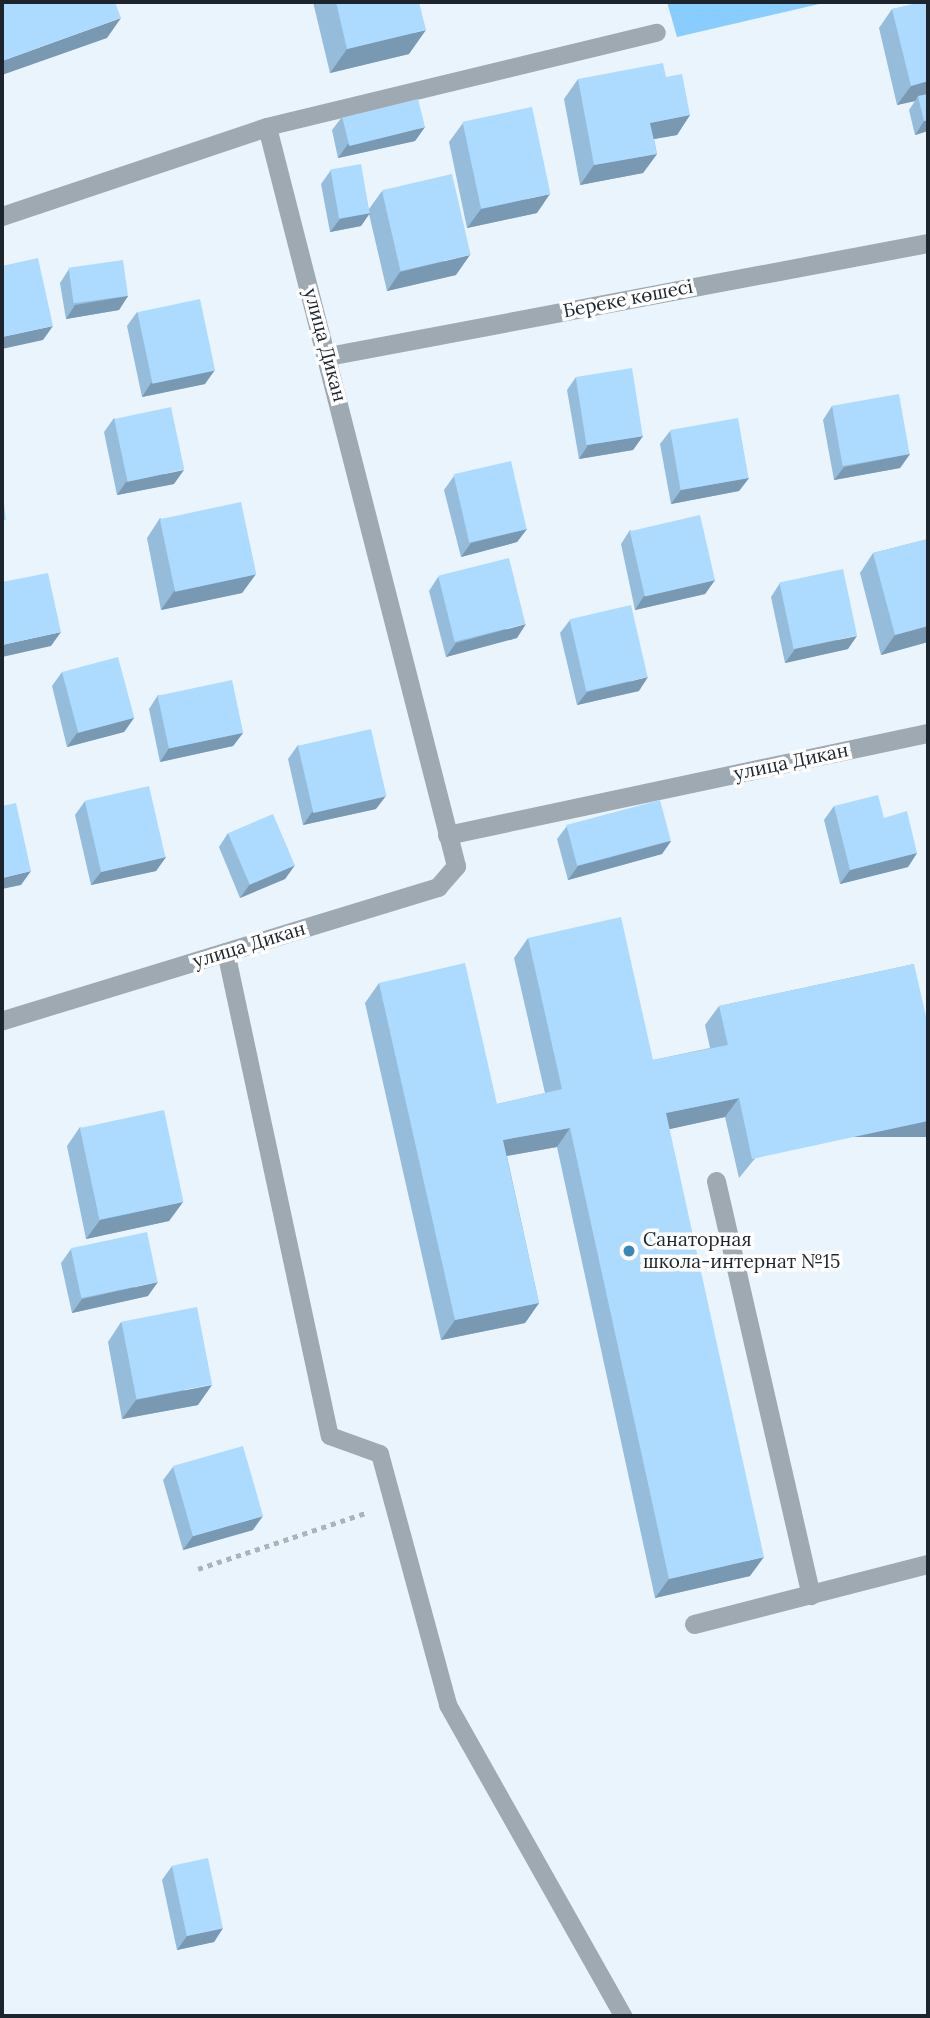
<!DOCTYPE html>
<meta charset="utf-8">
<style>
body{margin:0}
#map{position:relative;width:930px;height:2018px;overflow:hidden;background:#eaf4fd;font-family:Lora,serif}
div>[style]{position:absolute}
.green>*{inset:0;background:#89ccfe}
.path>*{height:4.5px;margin-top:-2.25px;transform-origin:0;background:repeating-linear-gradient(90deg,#aab4bc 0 5px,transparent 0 10px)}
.service>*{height:18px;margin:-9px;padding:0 9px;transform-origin:9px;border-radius:9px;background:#9ea9b2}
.minor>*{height:19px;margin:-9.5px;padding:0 9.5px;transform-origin:9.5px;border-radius:9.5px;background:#9ea9b2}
.wall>*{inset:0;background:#95bcdb}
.shaded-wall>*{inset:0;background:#7999b2;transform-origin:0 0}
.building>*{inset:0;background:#addbff;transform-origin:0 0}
.dots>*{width:19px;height:19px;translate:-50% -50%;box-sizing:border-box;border:4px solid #fff;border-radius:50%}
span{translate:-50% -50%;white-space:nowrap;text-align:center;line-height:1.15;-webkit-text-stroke:7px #fff;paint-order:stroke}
.street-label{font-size:19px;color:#1c252d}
.poi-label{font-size:19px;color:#1c252d}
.left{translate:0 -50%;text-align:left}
.frame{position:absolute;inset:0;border:4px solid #1c252d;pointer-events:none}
</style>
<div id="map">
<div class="green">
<i style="clip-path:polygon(667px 2px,828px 2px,677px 37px)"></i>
</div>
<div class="path">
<i style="left:198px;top:1569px;width:179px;rotate:-18.5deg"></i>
</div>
<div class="service">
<i style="left:267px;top:127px;width:401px;rotate:-13.6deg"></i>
<i style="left:226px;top:952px;width:495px;rotate:77.9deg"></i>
<i style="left:330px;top:1436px;width:53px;rotate:19.8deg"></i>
<i style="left:380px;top:1454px;width:260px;rotate:74.8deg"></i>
<i style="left:448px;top:1705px;width:357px;rotate:60.6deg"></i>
</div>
<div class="minor">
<i style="left:2px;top:216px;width:280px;rotate:-18.6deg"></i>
<i style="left:267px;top:127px;width:763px;rotate:75.65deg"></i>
<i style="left:456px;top:866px;width:28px;rotate:131deg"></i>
<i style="left:438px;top:887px;width:456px;rotate:163deg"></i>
<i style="left:328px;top:356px;width:611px;rotate:-10.67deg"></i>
<i style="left:447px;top:835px;width:492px;rotate:-12deg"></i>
<i style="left:716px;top:1181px;width:425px;rotate:77.1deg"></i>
<i style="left:694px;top:1624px;width:242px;rotate:-14.4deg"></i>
</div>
<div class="wall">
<i style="clip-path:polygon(313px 2px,419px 2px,409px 54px,330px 73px)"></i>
<i style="clip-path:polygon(928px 2px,928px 131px,915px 135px,909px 110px,915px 101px,897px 105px,879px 28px,892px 9px)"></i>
<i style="clip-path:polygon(666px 77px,690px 115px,677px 135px,654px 139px,657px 154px,643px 173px,580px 185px,564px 99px,578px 79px)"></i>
<i style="clip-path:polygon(342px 117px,425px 127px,415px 141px,338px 158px,332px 130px)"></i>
<i style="clip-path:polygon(463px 123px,537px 213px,467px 228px,449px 142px)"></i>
<i style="clip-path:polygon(331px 170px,369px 209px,382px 191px,456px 275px,387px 291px,369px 214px,361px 226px,330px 232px,321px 184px)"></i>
<i style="clip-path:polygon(69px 269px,128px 296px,119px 310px,66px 319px,60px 283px)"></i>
<i style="clip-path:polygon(137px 312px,205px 384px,142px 397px,127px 326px)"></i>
<i style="clip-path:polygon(576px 377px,643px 436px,633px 450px,579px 459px,567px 390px)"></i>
<i style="clip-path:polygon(832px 406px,910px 454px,900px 468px,834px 480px,823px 420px)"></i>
<i style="clip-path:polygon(114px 418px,174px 484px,117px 495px,104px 432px)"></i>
<i style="clip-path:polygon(670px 431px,749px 478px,739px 491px,671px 504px,660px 444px)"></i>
<i style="clip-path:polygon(454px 476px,527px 529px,517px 542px,461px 557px,444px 490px)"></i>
<i style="clip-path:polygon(160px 518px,256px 574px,242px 593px,161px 610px,147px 538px)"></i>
<i style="clip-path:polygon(630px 530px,715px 580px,705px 594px,635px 610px,621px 544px)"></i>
<i style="clip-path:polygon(928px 539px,928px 642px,881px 655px,860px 573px,873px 553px)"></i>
<i style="clip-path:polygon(438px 577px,517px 638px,446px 657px,429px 591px)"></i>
<i style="clip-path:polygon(780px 583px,848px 649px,785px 663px,771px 597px)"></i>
<i style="clip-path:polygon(570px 620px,639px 691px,577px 705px,560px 633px)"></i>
<i style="clip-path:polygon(62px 672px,134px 718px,124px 732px,67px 747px,52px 686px)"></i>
<i style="clip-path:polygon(158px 695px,243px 733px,233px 746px,160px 762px,149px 709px)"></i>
<i style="clip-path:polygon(298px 745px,376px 809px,303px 825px,288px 759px)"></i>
<i style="clip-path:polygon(85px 801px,166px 857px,156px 871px,91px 885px,75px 815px)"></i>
<i style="clip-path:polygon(834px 806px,884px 818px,917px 853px,908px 867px,840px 884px,824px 820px)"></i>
<i style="clip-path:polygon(567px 826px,671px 841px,662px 854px,568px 880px,557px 839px)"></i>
<i style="clip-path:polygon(228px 833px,295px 865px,285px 879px,240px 898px,219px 847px)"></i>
<i style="clip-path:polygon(528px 938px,653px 1060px,710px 1048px,705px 1025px,719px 1006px,914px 964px,739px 1178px,725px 1117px,669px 1129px,750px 1576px,655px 1598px,557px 1147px,507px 1156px,539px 1303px,525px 1323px,441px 1340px,365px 1003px,379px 983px,497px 1104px,545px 1093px,514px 958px)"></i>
<i style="clip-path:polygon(80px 1127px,183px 1202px,169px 1221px,86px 1239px,67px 1146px)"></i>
<i style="clip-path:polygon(71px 1249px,148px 1296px,72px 1313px,61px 1263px)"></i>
<i style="clip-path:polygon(121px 1322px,198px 1405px,122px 1419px,108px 1342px)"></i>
<i style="clip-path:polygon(173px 1467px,253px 1530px,183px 1550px,163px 1480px)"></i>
<i style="clip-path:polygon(172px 1866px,223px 1928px,214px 1942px,177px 1950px,162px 1880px)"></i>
</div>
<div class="shaded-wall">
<i style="clip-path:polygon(121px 18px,107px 38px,2px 75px,2px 61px)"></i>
<i style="clip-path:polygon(426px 30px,409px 54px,330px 73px,347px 49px)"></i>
<i style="clip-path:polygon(928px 81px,928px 97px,918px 96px,915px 101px,897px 105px,911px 86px)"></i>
<i style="clip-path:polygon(690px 115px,677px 135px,637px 142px,650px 123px)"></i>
<i style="clip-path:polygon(928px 120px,928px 131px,915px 135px,924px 121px)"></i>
<i style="clip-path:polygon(425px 127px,415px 141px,338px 158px,348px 144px)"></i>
<i style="clip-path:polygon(657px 154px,643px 173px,580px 185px,594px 165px)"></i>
<i style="clip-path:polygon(550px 194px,537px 213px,467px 228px,481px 209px)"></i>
<i style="clip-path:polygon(370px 213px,361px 226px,330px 232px,340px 219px)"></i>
<i style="clip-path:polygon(470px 255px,456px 275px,387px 291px,400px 272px)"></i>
<i style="clip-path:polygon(128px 296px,119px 310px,66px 319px,75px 305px)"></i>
<i style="clip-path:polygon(53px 326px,43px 340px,2px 349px,2px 337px)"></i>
<i style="clip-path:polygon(215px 370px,205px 384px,142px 397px,151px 383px)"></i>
<i style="clip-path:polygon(643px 436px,633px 450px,579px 459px,588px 445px)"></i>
<i style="clip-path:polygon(910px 454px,900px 468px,834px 480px,844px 467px)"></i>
<i style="clip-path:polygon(184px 470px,174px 484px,117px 495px,126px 482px)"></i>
<i style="clip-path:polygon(749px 478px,739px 491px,671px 504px,681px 490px)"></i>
<i style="clip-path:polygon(527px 529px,517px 542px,461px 557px,471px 543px)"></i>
<i style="clip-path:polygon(256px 574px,242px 593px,161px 610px,175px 590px)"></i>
<i style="clip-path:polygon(715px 580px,705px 594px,635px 610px,644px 596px)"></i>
<i style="clip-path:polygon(526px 624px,517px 638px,446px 657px,456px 643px)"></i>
<i style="clip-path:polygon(928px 626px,928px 642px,881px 655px,895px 635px)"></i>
<i style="clip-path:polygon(61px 632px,51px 646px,2px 657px,2px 645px)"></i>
<i style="clip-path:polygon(857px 636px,848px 649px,785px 663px,795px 649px)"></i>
<i style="clip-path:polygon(648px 677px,639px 691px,577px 705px,587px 692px)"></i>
<i style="clip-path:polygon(134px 718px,124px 732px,67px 747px,77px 733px)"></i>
<i style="clip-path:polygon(243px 733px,233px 746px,160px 762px,169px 748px)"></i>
<i style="clip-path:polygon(386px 796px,376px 809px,303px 825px,312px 812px)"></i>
<i style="clip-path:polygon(671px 841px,662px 854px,568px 880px,578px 866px)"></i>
<i style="clip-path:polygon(917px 853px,908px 867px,840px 884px,850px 870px)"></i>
<i style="clip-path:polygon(166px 857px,156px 871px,91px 885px,101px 872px)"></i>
<i style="clip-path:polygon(295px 865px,285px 879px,240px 898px,250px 884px)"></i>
<i style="clip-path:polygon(31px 871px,21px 885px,2px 889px,2px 878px)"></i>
<i style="clip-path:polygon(739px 1098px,725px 1117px,652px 1133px,666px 1113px)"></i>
<i style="left:928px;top:1121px;width:16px;height:180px;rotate:90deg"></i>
<i style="clip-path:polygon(570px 1128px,557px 1147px,489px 1159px,503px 1140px)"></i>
<i style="clip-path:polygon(183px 1202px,169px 1221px,86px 1239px,100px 1220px)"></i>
<i style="clip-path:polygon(158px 1282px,148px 1296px,72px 1313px,82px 1299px)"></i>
<i style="clip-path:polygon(539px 1303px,525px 1323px,441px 1340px,455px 1320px)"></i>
<i style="clip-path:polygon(212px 1385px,198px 1405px,122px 1419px,136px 1400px)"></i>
<i style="clip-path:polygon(263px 1516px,253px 1530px,183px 1550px,193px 1536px)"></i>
<i style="clip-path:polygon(764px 1557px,750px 1576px,655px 1598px,669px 1579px)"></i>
<i style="clip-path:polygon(223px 1928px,214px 1942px,177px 1950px,187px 1936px)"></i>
</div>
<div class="building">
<i style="clip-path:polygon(2px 2px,115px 2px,121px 18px,2px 61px)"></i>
<i style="clip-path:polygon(336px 2px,419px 2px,426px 30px,347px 49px)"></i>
<i style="clip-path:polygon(921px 2px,928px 2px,928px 81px,911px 86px,892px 9px)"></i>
<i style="clip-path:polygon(663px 63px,666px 77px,682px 74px,690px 115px,650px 123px,657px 154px,594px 165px,578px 79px)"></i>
<i style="clip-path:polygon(928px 94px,928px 120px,924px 121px,918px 96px)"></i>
<i style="left:418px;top:99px;width:29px;height:78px;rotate:76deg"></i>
<i style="left:532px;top:107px;width:89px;height:71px;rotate:78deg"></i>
<i style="left:361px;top:164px;width:50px;height:31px;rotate:80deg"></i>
<i style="left:452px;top:174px;width:83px;height:72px;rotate:77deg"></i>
<i style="clip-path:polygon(38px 258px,53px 326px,2px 337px,2px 266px)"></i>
<i style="left:123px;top:260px;width:36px;height:55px;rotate:82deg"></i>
<i style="left:200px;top:299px;width:73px;height:64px;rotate:78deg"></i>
<i style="left:632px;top:368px;width:69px;height:57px;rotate:81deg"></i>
<i style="left:899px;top:394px;width:61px;height:68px;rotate:80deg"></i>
<i style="left:171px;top:407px;width:64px;height:58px;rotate:78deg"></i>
<i style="left:738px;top:418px;width:61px;height:69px;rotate:80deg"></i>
<i style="left:511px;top:461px;width:70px;height:59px;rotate:77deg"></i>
<i style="clip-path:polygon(2px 487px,6px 520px,2px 520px)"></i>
<i style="left:241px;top:502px;width:74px;height:83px;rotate:78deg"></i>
<i style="left:700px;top:515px;width:67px;height:72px;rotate:77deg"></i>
<i style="clip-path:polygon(928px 539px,928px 626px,895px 635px,873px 553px)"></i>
<i style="left:509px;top:558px;width:68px;height:73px;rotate:76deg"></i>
<i style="left:843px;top:569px;width:68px;height:65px;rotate:78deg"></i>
<i style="clip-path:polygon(48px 573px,61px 632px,2px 645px,2px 582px)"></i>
<i style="left:631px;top:605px;width:74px;height:63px;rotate:77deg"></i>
<i style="left:118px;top:657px;width:63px;height:58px;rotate:75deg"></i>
<i style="left:232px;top:680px;width:54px;height:76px;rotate:78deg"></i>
<i style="left:371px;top:729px;width:69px;height:75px;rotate:77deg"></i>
<i style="left:149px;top:786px;width:73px;height:66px;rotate:77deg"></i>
<i style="clip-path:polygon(878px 795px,884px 818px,907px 811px,917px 853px,850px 870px,834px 806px)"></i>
<i style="left:660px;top:800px;width:42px;height:97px;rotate:75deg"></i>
<i style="clip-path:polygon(16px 803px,31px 871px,2px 878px,2px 806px)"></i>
<i style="left:273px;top:814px;width:56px;height:49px;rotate:67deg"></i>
<i style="clip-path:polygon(621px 917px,653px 1060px,728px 1045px,719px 1006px,914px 964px,928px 1025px,928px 1121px,752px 1159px,739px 1098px,666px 1113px,764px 1557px,669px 1579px,570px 1128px,503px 1140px,539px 1303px,455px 1320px,379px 983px,465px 963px,497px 1104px,562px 1089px,528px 938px)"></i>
<i style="left:164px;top:1110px;width:94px;height:86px;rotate:78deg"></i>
<i style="left:147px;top:1232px;width:51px;height:78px;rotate:78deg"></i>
<i style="left:197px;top:1307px;width:79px;height:77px;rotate:79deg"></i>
<i style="left:243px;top:1446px;width:73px;height:73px;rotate:74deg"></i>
<i style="left:208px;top:1858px;width:72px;height:37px;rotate:78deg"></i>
</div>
<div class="dots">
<i style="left:629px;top:1251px;background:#3b86b9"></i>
</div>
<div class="street-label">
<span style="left:628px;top:299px;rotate:-11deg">Береке көшесі</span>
<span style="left:325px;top:345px;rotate:75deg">улица Дикан</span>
<span style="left:791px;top:762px;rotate:-12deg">улица Дикан</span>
<span style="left:249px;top:945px;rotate:-17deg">улица Дикан</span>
</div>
<div class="poi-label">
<span class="left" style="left:643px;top:1251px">Санаторная<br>школа-интернат №15</span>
</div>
<div class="frame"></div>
</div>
